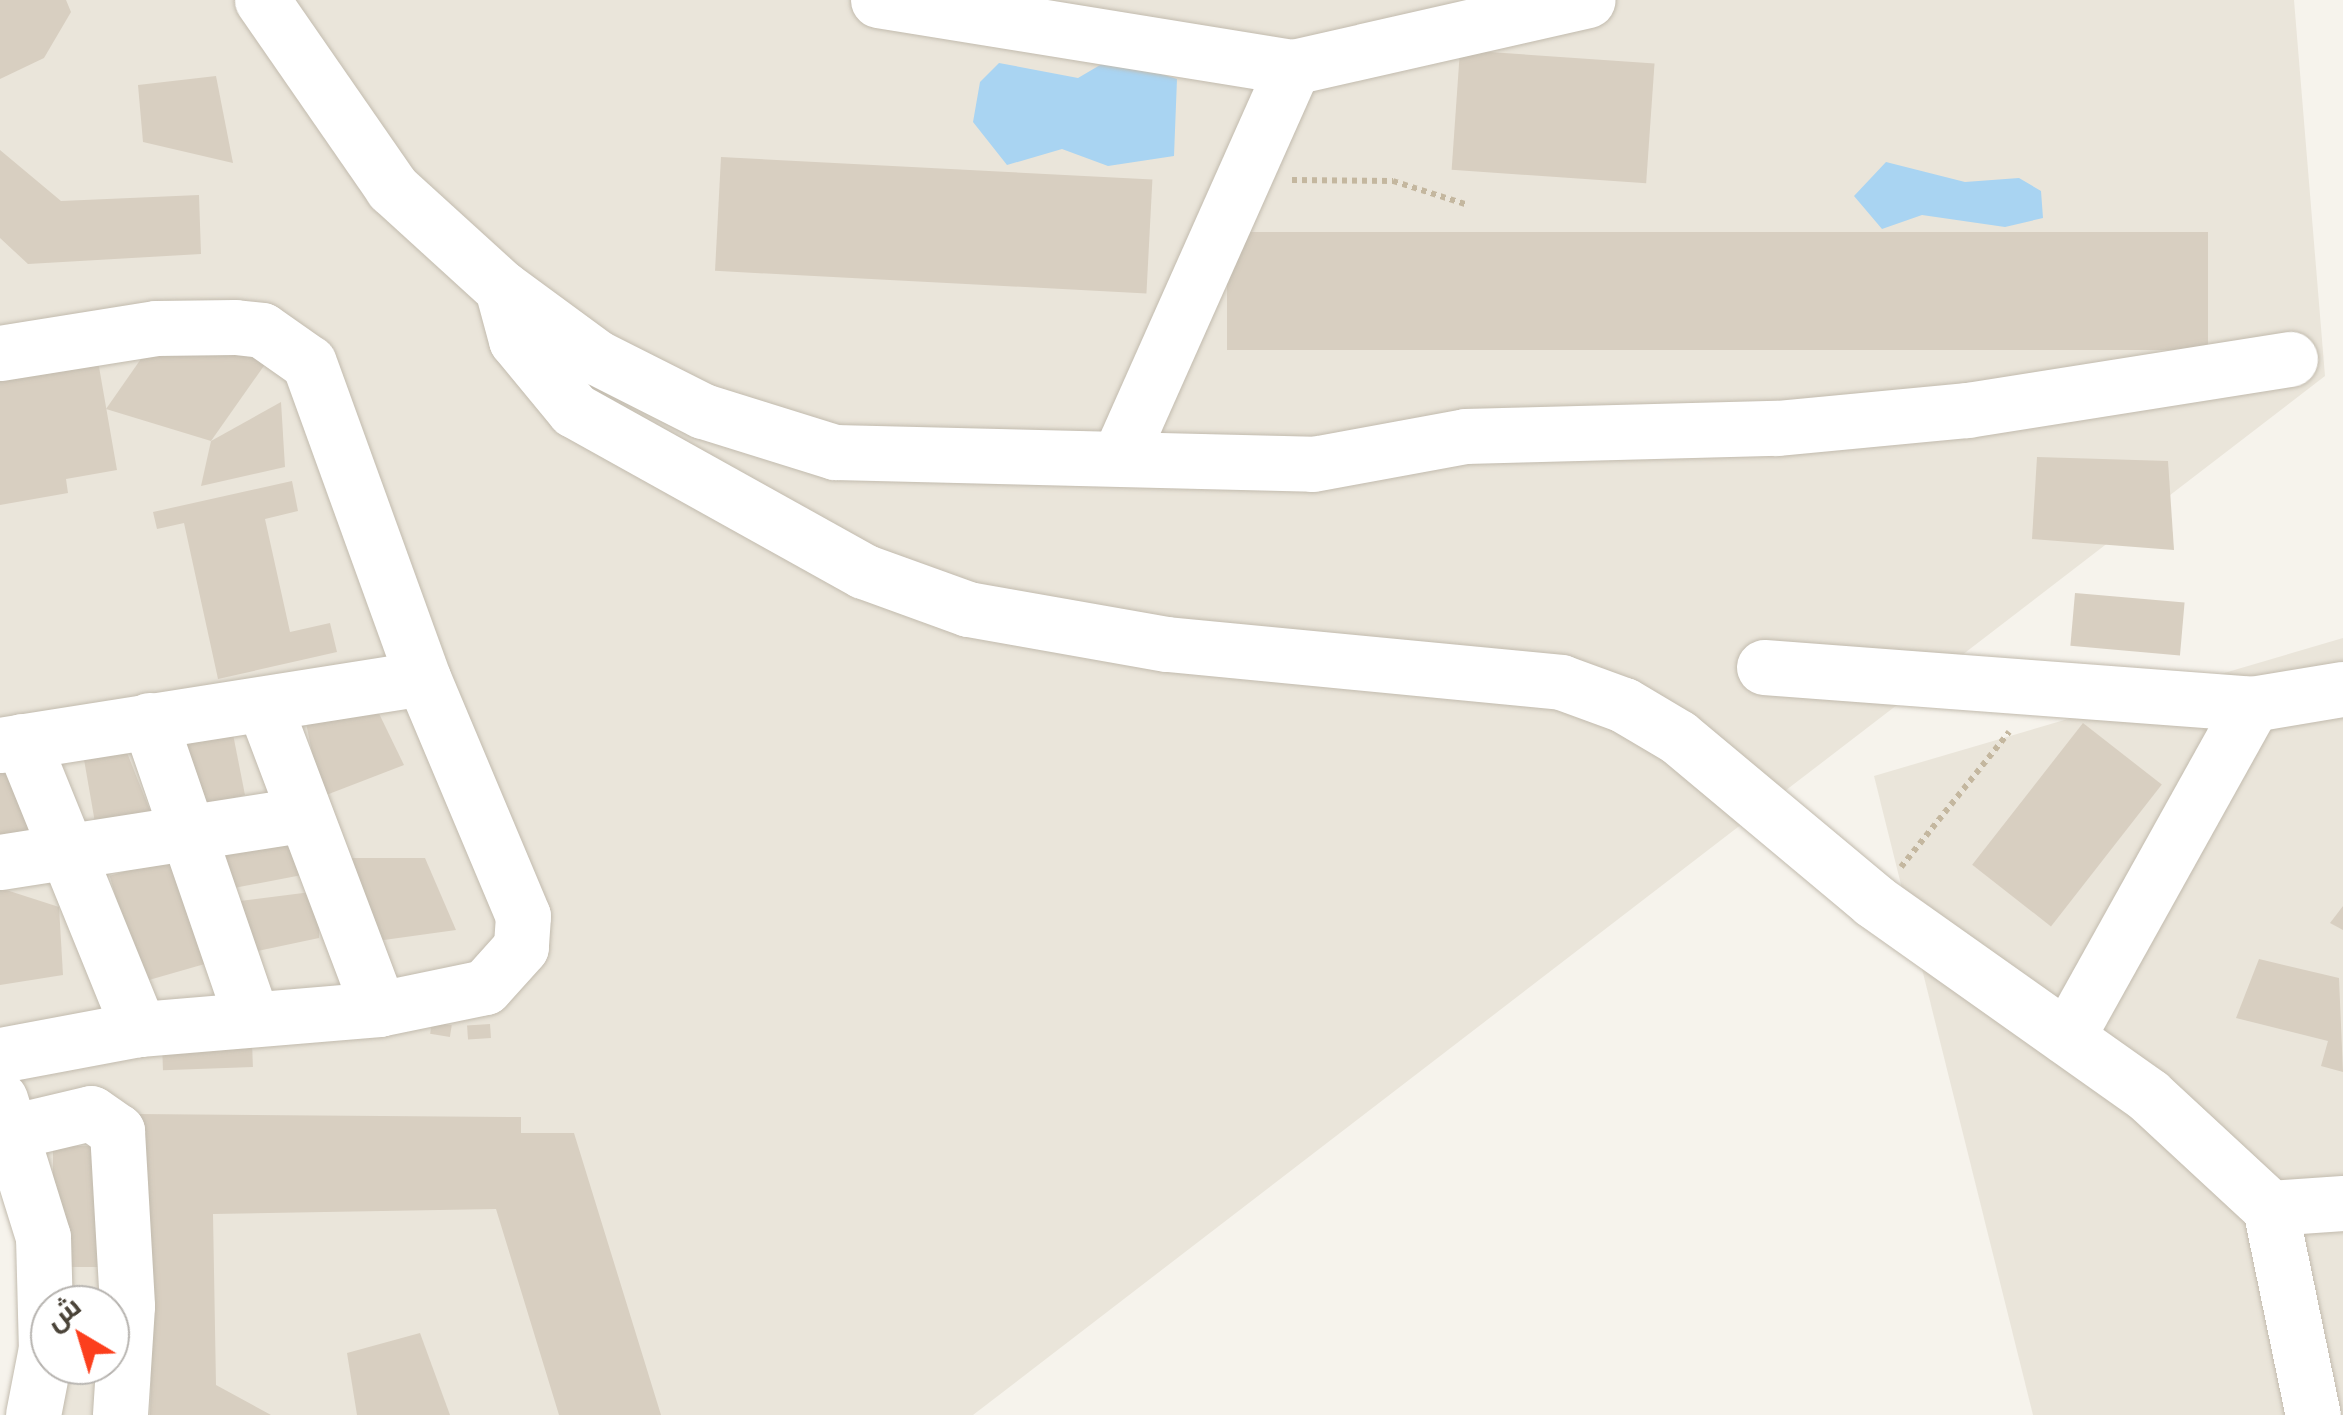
<!DOCTYPE html>
<meta charset="utf-8">
<style>
body{margin:0}
#map{position:relative;width:2343px;height:1415px;overflow:hidden;background:#f6f3ec;font-family:"Titillium Web",Cairo,sans-serif}
div>[style]{position:absolute}
.residential>*{inset:0;background:#eae5da}
.water>*{inset:0;background:#a9d4f2}
.building>*{inset:0;background:#d8cfc1;transform-origin:0 0}
.path>*{height:6px;margin-top:-3px;transform-origin:0;background:repeating-linear-gradient(90deg,#c4b79f 0 5px,transparent 0 10px)}
.roads{filter:drop-shadow(0 0 2px #c2bbae) drop-shadow(0 0 2px #c2bbae)}
.minor>*{height:55px;margin:-27.5px;padding:0 27.5px;transform-origin:27.5px;border-radius:27.5px;background:#fff}
span{translate:-50% -50%;white-space:nowrap;text-align:center;line-height:1.15;-webkit-text-stroke:10px #fff;paint-order:stroke}
.north{position:absolute;left:30px;top:1285px;width:100px;height:100px;box-sizing:border-box;background:#fff;border:2px solid #b7b4b0;border-radius:50%;rotate:322deg;font-size:28px;font-weight:700;line-height:40px;text-align:center;color:#4b4439}
.north::after{content:'';display:block;margin:auto;width:35px;height:45px;background:#fc3f1d;clip-path:polygon(50% 0,100% 100%,50% 72%,0 100%)}
</style>
<div id="map">
<div class="residential">
<i style="clip-path:polygon(evenodd,0 0,2294px 0,2325px 376px,973px 1415px,45px 1415px,0 1078px,0 0,50px 1305px,110px 1305px,110px 1365px,50px 1365px,50px 1305px)"></i>
<i style="clip-path:polygon(2343px 638px,2343px 1415px,2033px 1415px,1874px 776px)"></i>
</div>
<div class="water">
<i style="clip-path:polygon(1112px 58px,1177px 79px,1174px 156px,1108px 166px,1062px 149px,1007px 165px,973px 122px,980px 82px,999px 63px,1078px 78px)"></i>
<i style="clip-path:polygon(1886px 162px,1965px 182px,2019px 178px,2041px 191px,2043px 218px,2005px 227px,1922px 215px,1882px 229px,1854px 196px)"></i>
</div>
<div class="building">
<i style="clip-path:polygon(0 0,66px 0,71px 12px,44px 58px,0 79px)"></i>
<i style="left:1460px;top:50px;width:195px;height:120px;rotate:4deg"></i>
<i style="clip-path:polygon(216px 76px,233px 163px,143px 142px,138px 85px)"></i>
<i style="clip-path:polygon(0 150px,61px 201px,199px 195px,201px 254px,28px 264px,0 238px)"></i>
<i style="left:721px;top:157px;width:432px;height:114px;rotate:3deg"></i>
<i style="left:1227px;top:232px;width:981px;height:118px"></i>
<i style="clip-path:polygon(159px 333px,268px 360px,211px 441px,106px 409px)"></i>
<i style="clip-path:polygon(98px 361px,117px 470px,66px 479px,68px 493px,0 505px,0 379px)"></i>
<i style="clip-path:polygon(281px 402px,285px 467px,201px 486px,211px 441px)"></i>
<i style="clip-path:polygon(2037px 457px,2168px 461px,2174px 550px,2032px 539px)"></i>
<i style="clip-path:polygon(292px 481px,298px 511px,265px 519px,290px 632px,330px 623px,337px 652px,218px 679px,184px 523px,157px 529px,153px 512px)"></i>
<i style="left:2075px;top:593px;width:110px;height:53px;rotate:5deg"></i>
<i style="clip-path:polygon(370px 695px,404px 765px,321px 797px,304px 713px)"></i>
<i style="left:2083px;top:723px;width:100px;height:180px;rotate:38deg"></i>
<i style="clip-path:polygon(231px 724px,245px 795px,193px 809px,162px 729px)"></i>
<i style="clip-path:polygon(122px 740px,151px 813px,97px 834px,82px 748px)"></i>
<i style="clip-path:polygon(0 773px,10px 773px,44px 828px,0 839px)"></i>
<i style="clip-path:polygon(300px 831px,302px 875px,213px 892px,199px 843px)"></i>
<i style="left:175px;top:857px;width:111px;height:68px;rotate:74deg"></i>
<i style="clip-path:polygon(332px 858px,425px 858px,456px 930px,355px 944px)"></i>
<i style="clip-path:polygon(0 888px,59px 907px,63px 975px,0 985px)"></i>
<i style="clip-path:polygon(319px 891px,319px 938px,234px 956px,224px 903px)"></i>
<i style="clip-path:polygon(2343px 906px,2343px 930px,2330px 923px)"></i>
<i style="clip-path:polygon(2259px 959px,2339px 978px,2343px 1072px,2321px 1066px,2328px 1041px,2236px 1018px)"></i>
<i style="left:432px;top:1022px;width:20px;height:12px;rotate:9deg"></i>
<i style="left:490px;top:1024px;width:14px;height:23px;rotate:86deg"></i>
<i style="left:252px;top:1041px;width:26px;height:90px;rotate:88deg"></i>
<i style="clip-path:polygon(136px 1114px,521px 1117px,521px 1133px,574px 1133px,661px 1415px,559px 1415px,496px 1209px,213px 1214px,216px 1385px,271px 1415px,150px 1415px,151px 1379px,139px 1379px)"></i>
<i style="left:53px;top:1146px;width:57px;height:121px"></i>
<i style="clip-path:polygon(420px 1333px,450px 1415px,357px 1415px,347px 1353px)"></i>
</div>
<div class="path">
<i style="left:1292px;top:180px;width:101px;rotate:0.6deg"></i>
<i style="left:1393px;top:181px;width:76px;rotate:17.7deg"></i>
<i style="left:1901px;top:867px;width:173px;rotate:-51.3deg"></i>
</div>
<div class="roads">
<div class="minor">
<i style="left:262px;top:0;width:229px;rotate:55.3deg"></i>
<i style="left:392px;top:188px;width:149px;rotate:42.3deg"></i>
<i style="left:502px;top:288px;width:117px;rotate:36.3deg"></i>
<i style="left:596px;top:357px;width:120px;rotate:26.8deg"></i>
<i style="left:703px;top:411px;width:138px;rotate:17.3deg"></i>
<i style="left:835px;top:452px;width:478px;rotate:1.4deg"></i>
<i style="left:1313px;top:464px;width:155px;rotate:-10.4deg"></i>
<i style="left:1465px;top:436px;width:312px;rotate:-1.5deg"></i>
<i style="left:1777px;top:428px;width:191px;rotate:-5.4deg"></i>
<i style="left:1967px;top:410px;width:327px;rotate:-9deg"></i>
<i style="left:878px;top:0;width:420px;rotate:9.2deg"></i>
<i style="left:1293px;top:67px;width:302px;rotate:-12.8deg"></i>
<i style="left:502px;top:288px;width:54px;rotate:74.9deg"></i>
<i style="left:516px;top:340px;width:91px;rotate:50.4deg"></i>
<i style="left:574px;top:410px;width:331px;rotate:29.1deg"></i>
<i style="left:863px;top:571px;width:112px;rotate:19.9deg"></i>
<i style="left:968px;top:609px;width:202px;rotate:10deg"></i>
<i style="left:1167px;top:644px;width:396px;rotate:5.5deg"></i>
<i style="left:1561px;top:682px;width:67px;rotate:20.1deg"></i>
<i style="left:1624px;top:705px;width:63px;rotate:30.7deg"></i>
<i style="left:1678px;top:737px;width:256px;rotate:39.9deg"></i>
<i style="left:1874px;top:901px;width:336px;rotate:35.3deg"></i>
<i style="left:2148px;top:1095px;width:166px;rotate:42.8deg"></i>
<i style="left:2270px;top:1208px;width:73px;rotate:-3.9deg"></i>
<i style="left:0;top:353px;width:158px;rotate:-9.1deg"></i>
<i style="left:156px;top:328px;width:79px;rotate:-0.7deg"></i>
<i style="left:235px;top:327px;width:27px;rotate:6deg"></i>
<i style="left:262px;top:330px;width:57px;rotate:35.1deg"></i>
<i style="left:309px;top:363px;width:335px;rotate:70.1deg"></i>
<i style="left:423px;top:678px;width:258px;rotate:67.2deg"></i>
<i style="left:523px;top:916px;width:31px;rotate:94deg"></i>
<i style="left:521px;top:947px;width:54px;rotate:132deg"></i>
<i style="left:485px;top:987px;width:108px;rotate:168.3deg"></i>
<i style="left:379px;top:1009px;width:241px;rotate:175.2deg"></i>
<i style="left:139px;top:1029px;width:141px;rotate:169.4deg"></i>
<i style="left:1121px;top:453px;width:423px;rotate:-66deg"></i>
<i style="left:1764px;top:667px;width:489px;rotate:4.3deg"></i>
<i style="left:2252px;top:704px;width:92px;rotate:-9.4deg"></i>
<i style="left:264px;top:705px;width:325px;rotate:69.3deg"></i>
<i style="left:149px;top:720px;width:313px;rotate:71deg"></i>
<i style="left:22px;top:741px;width:311px;rotate:67.9deg"></i>
<i style="left:0;top:745px;width:428px;rotate:-9deg"></i>
<i style="left:0;top:862px;width:304px;rotate:-8.9deg"></i>
<i style="left:2067px;top:1037px;width:381px;rotate:-60.9deg"></i>
<i style="left:0;top:1099px;width:145px;rotate:72.7deg"></i>
<i style="left:43px;top:1237px;width:111px;rotate:88.5deg"></i>
<i style="left:46px;top:1348px;width:68px;rotate:101deg"></i>
<i style="left:15px;top:1131px;width:78px;rotate:-13.3deg"></i>
<i style="left:91px;top:1113px;width:32px;rotate:35deg"></i>
<i style="left:117px;top:1131px;width:175px;rotate:86.7deg"></i>
<i style="left:127px;top:1306px;width:109px;rotate:93.7deg"></i>
<i style="left:2270px;top:1208px;width:211px;rotate:78.3deg"></i>
</div>
</div>
<div class="north">ش</div>
</div>
